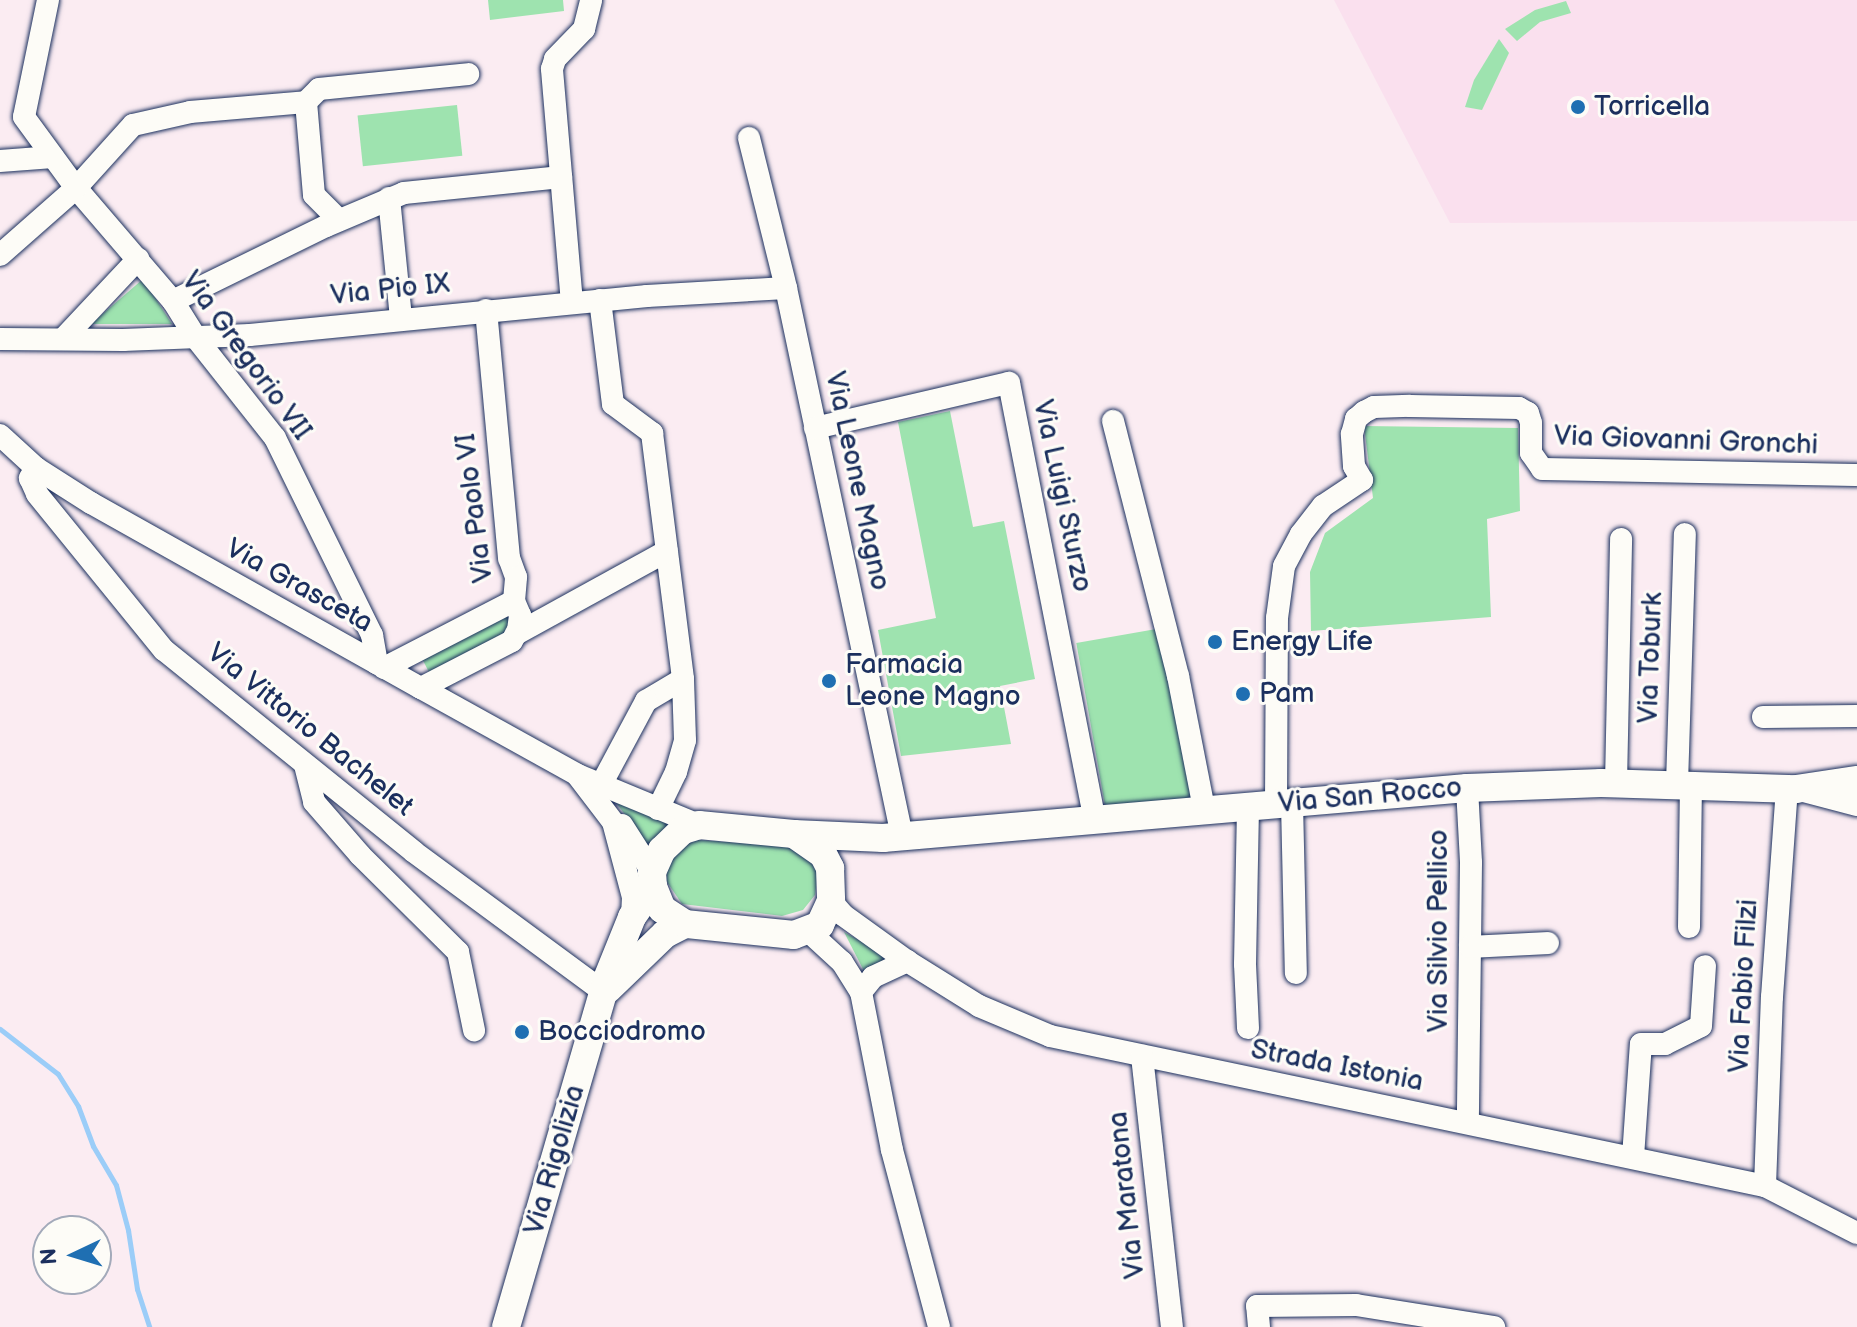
<!DOCTYPE html>
<style>
body{margin:0}
#map{position:relative;width:1857px;height:1327px;overflow:hidden;background:#fbecf2;font-family:"Balsamiq Sans",sans-serif}
div>[style]{position:absolute}
.built>*{inset:0;background:#fae0ee}
.green>*{inset:0;background:#9ee3af;transform-origin:0 0}
.stream>*{height:5px;margin:-2.5px;padding:0 2.5px;transform-origin:2.5px;border-radius:2.5px;background:#9bcdf8}
.roads{filter:drop-shadow(0 0 2px #1b2f5e) drop-shadow(0 0 2px #1b2f5e)}
.minor>*{height:22px;margin:-11px;padding:0 11px;transform-origin:11px;border-radius:11px;background:#fdfcf7}
.major>*{height:28px;margin:-14px;padding:0 14px;transform-origin:14px;border-radius:14px;background:#fdfcf7}
.dots>*{width:22px;height:22px;translate:-50% -50%;box-sizing:border-box;border:4px solid #fdfcf7;border-radius:50%}
span{translate:-50% -50%;white-space:nowrap;text-align:center;line-height:1.15;-webkit-text-stroke:6px #fdfcf7;paint-order:stroke}
.poi-label{font-size:28px;color:#1b2f5e}
.left{translate:0 -50%;text-align:left}
.street-label{font-size:28px;color:#1b2f5e}
.north{position:absolute;left:32px;top:1215px;width:80px;height:80px;box-sizing:border-box;background:#fdfcf7;border:2px solid #a3aaba;border-radius:50%;rotate:266deg;font-size:22px;font-weight:700;line-height:32px;text-align:center;color:#1b2f5e}
.north::after{content:'';display:block;margin:auto;width:28px;height:36px;background:#1f6fb2;clip-path:polygon(50% 0,100% 100%,50% 72%,0 100%)}
</style>
<div id="map">
<div class="built">
<i style="clip-path:polygon(1334px 0,1857px 0,1857px 221px,1450px 223px)"></i>
</div>
<div class="green">
<i style="clip-path:polygon(488px 0,563px 0,564px 11px,490px 20px)"></i>
<i style="clip-path:polygon(1566px 1px,1571px 13px,1540px 22px,1517px 41px,1505px 29px,1535px 10px)"></i>
<i style="clip-path:polygon(1499px 39px,1509px 53px,1482px 110px,1465px 107px,1474px 80px)"></i>
<i style="left:457px;top:105px;width:51px;height:100px;rotate:84deg"></i>
<i style="clip-path:polygon(143px 279px,172px 324px,91px 324px)"></i>
<i style="clip-path:polygon(950px 411px,973px 527px,1004px 521px,1035px 679px,1000px 686px,1011px 744px,901px 756px,878px 630px,936px 618px,898px 422px)"></i>
<i style="clip-path:polygon(1364px 426px,1518px 428px,1520px 511px,1487px 519px,1491px 617px,1311px 631px,1310px 572px,1325px 533px,1373px 498px)"></i>
<i style="left:505px;top:612px;width:25px;height:95px;rotate:63deg"></i>
<i style="left:1162px;top:628px;width:172px;height:87px;rotate:80deg"></i>
<i style="clip-path:polygon(612px 797px,676px 822px,651px 850px)"></i>
<i style="clip-path:polygon(698px 840px,793px 846px,809px 857px,818px 875px,815px 895px,803px 910px,782px 916px,682px 904px,667px 882px,666px 869px,678px 847px)"></i>
<i style="clip-path:polygon(844px 932px,892px 958px,866px 975px)"></i>
</div>
<div class="stream">
<i style="left:0;top:1029px;width:73px;rotate:37.8deg"></i>
<i style="left:58px;top:1074px;width:38px;rotate:58deg"></i>
<i style="left:78px;top:1106px;width:43px;rotate:69.4deg"></i>
<i style="left:93px;top:1146px;width:45px;rotate:59.5deg"></i>
<i style="left:116px;top:1185px;width:47px;rotate:75.1deg"></i>
<i style="left:128px;top:1230px;width:60px;rotate:81.3deg"></i>
<i style="left:137px;top:1289px;width:40px;rotate:72deg"></i>
</div>
<div class="roads">
<div class="minor">
<i style="left:48px;top:0;width:119px;rotate:101.6deg"></i>
<i style="left:24px;top:117px;width:88px;rotate:53.8deg"></i>
<i style="left:76px;top:188px;width:149px;rotate:49.4deg"></i>
<i style="left:173px;top:301px;width:44px;rotate:58.1deg"></i>
<i style="left:196px;top:338px;width:127px;rotate:51.7deg"></i>
<i style="left:275px;top:438px;width:220px;rotate:63.8deg"></i>
<i style="left:372px;top:635px;width:29px;rotate:80deg"></i>
<i style="left:306px;top:102px;width:93px;rotate:85.1deg"></i>
<i style="left:314px;top:195px;width:35px;rotate:45deg"></i>
<i style="left:749px;top:138px;width:154px;rotate:76.1deg"></i>
<i style="left:786px;top:288px;width:560px;rotate:78.05deg"></i>
<i style="left:0;top:161px;width:53px;rotate:-4.3deg"></i>
<i style="left:389px;top:198px;width:121px;rotate:84.3deg"></i>
<i style="left:0;top:255px;width:101px;rotate:-41.4deg"></i>
<i style="left:76px;top:188px;width:85px;rotate:-47.9deg"></i>
<i style="left:133px;top:125px;width:58px;rotate:-12.8deg"></i>
<i style="left:190px;top:112px;width:116px;rotate:-4.9deg"></i>
<i style="left:306px;top:102px;width:18px;rotate:-45deg"></i>
<i style="left:319px;top:89px;width:150px;rotate:-5.7deg"></i>
<i style="left:600px;top:300px;width:105px;rotate:82.9deg"></i>
<i style="left:613px;top:404px;width:49px;rotate:36.6deg"></i>
<i style="left:652px;top:433px;width:248px;rotate:82.8deg"></i>
<i style="left:683px;top:679px;width:43px;rotate:149.3deg"></i>
<i style="left:646px;top:701px;width:93px;rotate:118.2deg"></i>
<i style="left:173px;top:301px;width:170px;rotate:-26.1deg"></i>
<i style="left:326px;top:226px;width:85px;rotate:-22.9deg"></i>
<i style="left:404px;top:193px;width:158px;rotate:-5.8deg"></i>
<i style="left:572px;top:303px;width:235px;rotate:-94.9deg"></i>
<i style="left:552px;top:69px;width:10px;rotate:-73deg"></i>
<i style="left:555px;top:59px;width:42px;rotate:-46deg"></i>
<i style="left:584px;top:29px;width:30px;rotate:-76deg"></i>
<i style="left:0;top:339px;width:123px;rotate:0.5deg"></i>
<i style="left:123px;top:340px;width:127px;rotate:-2.3deg"></i>
<i style="left:250px;top:335px;width:399px;rotate:-5.6deg"></i>
<i style="left:647px;top:296px;width:139px;rotate:-3.3deg"></i>
<i style="left:63px;top:339px;width:110px;rotate:-46.8deg"></i>
<i style="left:1113px;top:421px;width:263px;rotate:75.7deg"></i>
<i style="left:1178px;top:676px;width:136px;rotate:78.9deg"></i>
<i style="left:815px;top:428px;width:199px;rotate:-13.1deg"></i>
<i style="left:1009px;top:383px;width:443px;rotate:78.9deg"></i>
<i style="left:0;top:435px;width:49px;rotate:42.5deg"></i>
<i style="left:36px;top:468px;width:65px;rotate:32.5deg"></i>
<i style="left:91px;top:503px;width:378px;rotate:29.3deg"></i>
<i style="left:421px;top:688px;width:179px;rotate:29deg"></i>
<i style="left:578px;top:775px;width:131px;rotate:22.5deg"></i>
<i style="left:36px;top:468px;width:12px;rotate:121deg"></i>
<i style="left:30px;top:478px;width:17px;rotate:66deg"></i>
<i style="left:37px;top:494px;width:201px;rotate:50.9deg"></i>
<i style="left:164px;top:650px;width:321px;rotate:38.9deg"></i>
<i style="left:414px;top:852px;width:236px;rotate:36.4deg"></i>
<i style="left:516px;top:634px;width:172px;rotate:-28.8deg"></i>
<i style="left:384px;top:668px;width:146px;rotate:-27.3deg"></i>
<i style="left:421px;top:688px;width:102px;rotate:-27.3deg"></i>
<i style="left:512px;top:641px;width:13px;rotate:-61deg"></i>
<i style="left:518px;top:630px;width:15px;rotate:-82deg"></i>
<i style="left:520px;top:615px;width:15px;rotate:-113deg"></i>
<i style="left:514px;top:601px;width:24px;rotate:-85deg"></i>
<i style="left:516px;top:577px;width:20px;rotate:-110deg"></i>
<i style="left:509px;top:558px;width:249px;rotate:-95.3deg"></i>
<i style="left:1763px;top:717px;width:94px;rotate:-0.6deg"></i>
<i style="left:305px;top:765px;width:38px;rotate:76deg"></i>
<i style="left:314px;top:802px;width:70px;rotate:49deg"></i>
<i style="left:360px;top:855px;width:138px;rotate:44.7deg"></i>
<i style="left:458px;top:952px;width:80px;rotate:78.4deg"></i>
<i style="left:578px;top:776px;width:58px;rotate:52.7deg"></i>
<i style="left:613px;top:822px;width:78px;rotate:75.1deg"></i>
<i style="left:633px;top:897px;width:20px;rotate:93deg"></i>
<i style="left:1616px;top:783px;width:244px;rotate:-88.8deg"></i>
<i style="left:1677px;top:784px;width:250px;rotate:-88.2deg"></i>
<i style="left:1467px;top:788px;width:75px;rotate:86.9deg"></i>
<i style="left:1471px;top:863px;width:259px;rotate:90.7deg"></i>
<i style="left:1804px;top:791px;width:55px;rotate:14.8deg"></i>
<i style="left:1292px;top:803px;width:170px;rotate:88.7deg"></i>
<i style="left:1276px;top:804px;width:186px;rotate:-89.7deg"></i>
<i style="left:1277px;top:618px;width:52px;rotate:-82.3deg"></i>
<i style="left:1284px;top:566px;width:36px;rotate:-62deg"></i>
<i style="left:1301px;top:534px;width:36px;rotate:-52deg"></i>
<i style="left:1323px;top:506px;width:47px;rotate:-33.7deg"></i>
<i style="left:1362px;top:480px;width:16px;rotate:-120deg"></i>
<i style="left:1354px;top:466px;width:32px;rotate:-94deg"></i>
<i style="left:1352px;top:434px;width:16px;rotate:-75deg"></i>
<i style="left:1356px;top:419px;width:11px;rotate:-41deg"></i>
<i style="left:1364px;top:412px;width:11px;rotate:-27deg"></i>
<i style="left:1374px;top:407px;width:36px;rotate:-2deg"></i>
<i style="left:1410px;top:406px;width:109px;rotate:1.1deg"></i>
<i style="left:1519px;top:408px;width:10px;rotate:29deg"></i>
<i style="left:1528px;top:413px;width:10px;rotate:73deg"></i>
<i style="left:1531px;top:423px;width:30px;rotate:90deg"></i>
<i style="left:1531px;top:453px;width:19px;rotate:55deg"></i>
<i style="left:1542px;top:469px;width:315px;rotate:1.1deg"></i>
<i style="left:658px;top:809px;width:41px;rotate:-64.1deg"></i>
<i style="left:676px;top:772px;width:33px;rotate:-74deg"></i>
<i style="left:685px;top:740px;width:61px;rotate:-91.9deg"></i>
<i style="left:622px;top:825px;width:56px;rotate:57.4deg"></i>
<i style="left:831px;top:901px;width:18px;rotate:49deg"></i>
<i style="left:843px;top:915px;width:79px;rotate:35.7deg"></i>
<i style="left:907px;top:961px;width:85px;rotate:32deg"></i>
<i style="left:979px;top:1006px;width:77px;rotate:22.9deg"></i>
<i style="left:1050px;top:1036px;width:731px;rotate:11.85deg"></i>
<i style="left:1765px;top:1186px;width:103px;rotate:27.1deg"></i>
<i style="left:1689px;top:927px;width:142px;rotate:-89.2deg"></i>
<i style="left:808px;top:931px;width:46px;rotate:42.4deg"></i>
<i style="left:842px;top:962px;width:36px;rotate:58deg"></i>
<i style="left:861px;top:992px;width:161px;rotate:78.9deg"></i>
<i style="left:892px;top:1150px;width:183px;rotate:75.1deg"></i>
<i style="left:1470px;top:947px;width:78px;rotate:-2.9deg"></i>
<i style="left:861px;top:992px;width:19px;rotate:-51deg"></i>
<i style="left:873px;top:977px;width:38px;rotate:-25deg"></i>
<i style="left:1248px;top:1028px;width:64px;rotate:-92.7deg"></i>
<i style="left:1245px;top:964px;width:158px;rotate:-88.9deg"></i>
<i style="left:1142px;top:1056px;width:273px;rotate:83.7deg"></i>
<i style="left:1633px;top:1157px;width:113px;rotate:-86deg"></i>
<i style="left:1641px;top:1044px;width:24px"></i>
<i style="left:1665px;top:1044px;width:40px;rotate:-26.6deg"></i>
<i style="left:1701px;top:1026px;width:60px;rotate:-86.2deg"></i>
<i style="left:1765px;top:1186px;width:189px;rotate:-87.9deg"></i>
<i style="left:1772px;top:997px;width:209px;rotate:-85.9deg"></i>
<i style="left:1259px;top:1327px;width:21px;rotate:-95deg"></i>
<i style="left:1257px;top:1306px;width:99px;rotate:-0.6deg"></i>
<i style="left:1356px;top:1305px;width:140px;rotate:9.1deg"></i>
</div>
<div class="major">
<i style="left:794px;top:834px;width:89px;rotate:2.6deg"></i>
<i style="left:883px;top:838px;width:586px;rotate:-4.89deg"></i>
<i style="left:1467px;top:788px;width:134px;rotate:-2.1deg"></i>
<i style="left:1601px;top:783px;width:195px;rotate:1.8deg"></i>
<i style="left:1796px;top:789px;width:62px;rotate:-8.4deg"></i>
<i style="left:608px;top:989px;width:79px;rotate:-44deg"></i>
<i style="left:665px;top:934px;width:22px;rotate:-27deg"></i>
<i style="left:506px;top:1327px;width:362px;rotate:-73.8deg"></i>
<i style="left:607px;top:979px;width:67px;rotate:-68deg"></i>
<i style="left:632px;top:917px;width:37px;rotate:-55deg"></i>
<i style="left:653px;top:887px;width:15px;rotate:-94deg"></i>
<i style="left:652px;top:872px;width:24px;rotate:-66deg"></i>
<i style="left:662px;top:850px;width:29px;rotate:-44deg"></i>
<i style="left:683px;top:830px;width:17px;rotate:-17deg"></i>
<i style="left:699px;top:825px;width:95px;rotate:5.4deg"></i>
<i style="left:794px;top:834px;width:35px;rotate:35deg"></i>
<i style="left:823px;top:854px;width:16px;rotate:63deg"></i>
<i style="left:830px;top:868px;width:33px;rotate:88deg"></i>
<i style="left:831px;top:901px;width:26px;rotate:115deg"></i>
<i style="left:820px;top:925px;width:28px;rotate:159deg"></i>
<i style="left:794px;top:935px;width:110px;rotate:-174.2deg"></i>
<i style="left:685px;top:924px;width:27px;rotate:-147deg"></i>
<i style="left:662px;top:909px;width:24px;rotate:-112deg"></i>
</div>
</div>
<div class="dots">
<i style="left:1578px;top:107px;background:#1f6fb2"></i>
<i style="left:1215px;top:642px;background:#1f6fb2"></i>
<i style="left:829px;top:681px;background:#1f6fb2"></i>
<i style="left:1243px;top:694px;background:#1f6fb2"></i>
<i style="left:522px;top:1032px;background:#1f6fb2"></i>
</div>
<div class="poi-label">
<span class="left" style="left:1594px;top:107px">Torricella</span>
<span class="left" style="left:1231px;top:642px">Energy Life</span>
<span class="left" style="left:845px;top:681px">Farmacia<br>Leone Magno</span>
<span class="left" style="left:1259px;top:694px">Pam</span>
<span class="left" style="left:538px;top:1032px">Bocciodromo</span>
</div>
<div class="street-label">
<span style="left:390px;top:290px;rotate:-6deg">Via Pio IX</span>
<span style="left:246px;top:356px;rotate:54deg">Via Gregorio VII</span>
<span style="left:1686px;top:441px;rotate:2deg">Via Giovanni Gronchi</span>
<span style="left:857px;top:481px;rotate:78deg">Via Leone Magno</span>
<span style="left:1062px;top:496px;rotate:78deg">Via Luigi Sturzo</span>
<span style="left:475px;top:508px;rotate:-97deg">Via Paolo VI</span>
<span style="left:299px;top:586px;rotate:29deg">Via Grasceta</span>
<span style="left:1651px;top:658px;rotate:-88deg">Via Toburk</span>
<span style="left:310px;top:730px;rotate:39deg">Via Vittorio Bachelet</span>
<span style="left:1370px;top:796px;rotate:-5deg">Via San Rocco</span>
<span style="left:1439px;top:931px;rotate:-90deg">Via Silvio Pellico</span>
<span style="left:1744px;top:986px;rotate:-87deg">Via Fabio Filzi</span>
<span style="left:1337px;top:1066px;rotate:11deg">Strada Istonia</span>
<span style="left:555px;top:1160px;rotate:-74deg">Via Rigolizia</span>
<span style="left:1127px;top:1195px;rotate:-96deg">Via Maratona</span>
</div>
<div class="north">N</div>
</div>
